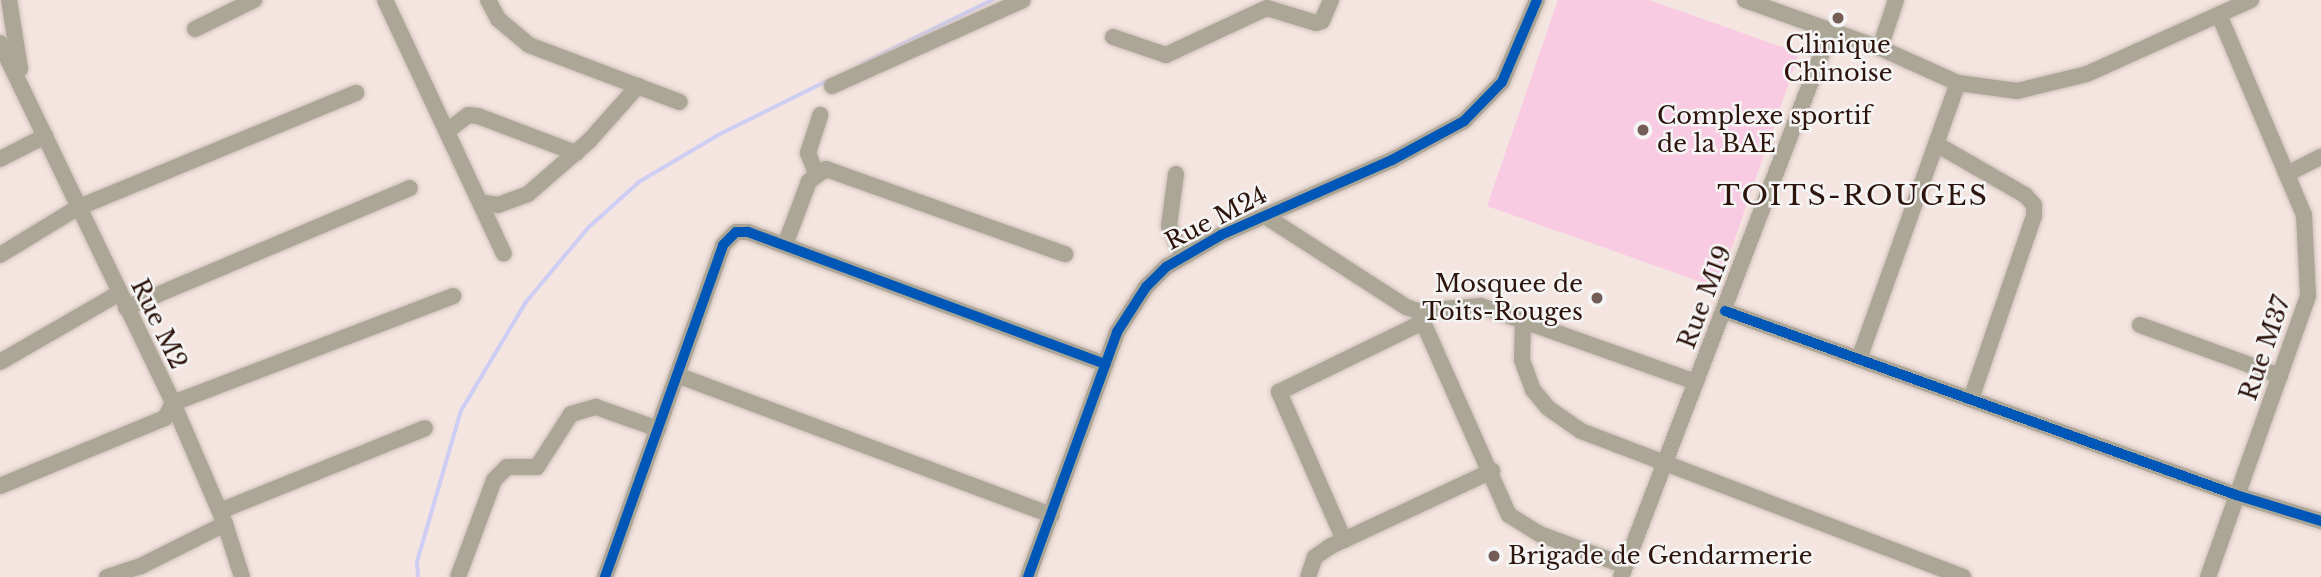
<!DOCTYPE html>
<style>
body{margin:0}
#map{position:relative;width:2321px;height:577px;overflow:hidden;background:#f5e5e0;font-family:"Libre Baskerville",serif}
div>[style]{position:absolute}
.green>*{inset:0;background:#f8cbe2}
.stream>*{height:3.5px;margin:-1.75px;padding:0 1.75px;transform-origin:1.75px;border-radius:1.75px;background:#cecdf3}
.roads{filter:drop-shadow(0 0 2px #cfc0bb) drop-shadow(0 0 2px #cfc0bb)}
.minor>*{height:16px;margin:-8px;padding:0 8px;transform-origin:8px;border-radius:8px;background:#aba695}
.cycleway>*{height:10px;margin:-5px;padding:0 5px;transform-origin:5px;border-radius:5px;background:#0057b8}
.dots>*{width:19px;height:19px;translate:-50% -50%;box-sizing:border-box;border:4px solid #f5f5f5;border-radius:50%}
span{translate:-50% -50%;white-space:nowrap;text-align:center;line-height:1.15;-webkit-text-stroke:5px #f5f5f5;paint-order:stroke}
.poi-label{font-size:24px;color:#2d140c}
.left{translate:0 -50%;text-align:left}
.right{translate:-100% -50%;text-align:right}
.street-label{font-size:24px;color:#2d140c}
.quarter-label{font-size:28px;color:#2d140c;letter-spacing:2px}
</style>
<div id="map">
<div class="green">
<i style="clip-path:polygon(1558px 0,1649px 0,1799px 53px,1718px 288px,1487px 206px)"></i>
</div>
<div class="stream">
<i style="left:862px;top:64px;width:145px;rotate:-26.2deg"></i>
<i style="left:418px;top:577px;width:15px;rotate:-94deg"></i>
<i style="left:417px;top:562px;width:157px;rotate:-73.8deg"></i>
<i style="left:461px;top:411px;width:127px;rotate:-59.2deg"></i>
<i style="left:526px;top:302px;width:97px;rotate:-50deg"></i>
<i style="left:588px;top:228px;width:69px;rotate:-42deg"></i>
<i style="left:639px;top:182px;width:96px;rotate:-30.6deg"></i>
<i style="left:722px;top:133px;width:117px;rotate:-26.3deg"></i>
</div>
<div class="roads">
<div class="minor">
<i style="left:9px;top:0;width:70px;rotate:80.9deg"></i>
<i style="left:385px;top:0;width:280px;rotate:64.9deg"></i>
<i style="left:488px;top:0;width:21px;rotate:62deg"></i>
<i style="left:498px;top:19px;width:40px;rotate:40deg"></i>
<i style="left:529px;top:45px;width:161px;rotate:20.7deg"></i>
<i style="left:1745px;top:0;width:143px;rotate:19.6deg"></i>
<i style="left:1880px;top:48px;width:85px;rotate:24.2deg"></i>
<i style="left:1958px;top:83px;width:60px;rotate:7.7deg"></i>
<i style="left:2017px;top:91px;width:72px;rotate:-13.7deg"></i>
<i style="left:2087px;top:74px;width:180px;rotate:-24.3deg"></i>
<i style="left:195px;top:29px;width:66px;rotate:-26.2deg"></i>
<i style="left:1113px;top:37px;width:56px;rotate:18.8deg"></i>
<i style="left:1166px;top:55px;width:111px;rotate:-25deg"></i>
<i style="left:1267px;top:8px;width:51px;rotate:17deg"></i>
<i style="left:1316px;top:23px;width:6px;rotate:-18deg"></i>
<i style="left:1322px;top:21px;width:23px;rotate:-67deg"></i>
<i style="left:0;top:43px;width:399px;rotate:64.3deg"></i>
<i style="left:173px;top:403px;width:132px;rotate:66.7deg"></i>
<i style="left:225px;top:524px;width:56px;rotate:72.2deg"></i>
<i style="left:1880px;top:48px;width:51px;rotate:-71.6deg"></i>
<i style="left:832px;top:86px;width:209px;rotate:-24.2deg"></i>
<i style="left:447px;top:131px;width:26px;rotate:-37deg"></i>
<i style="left:468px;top:115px;width:10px;rotate:6deg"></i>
<i style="left:478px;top:116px;width:105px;rotate:20.7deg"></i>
<i style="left:1936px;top:144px;width:103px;rotate:29.8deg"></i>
<i style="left:2025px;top:195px;width:13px;rotate:48deg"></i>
<i style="left:2034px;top:205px;width:11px;rotate:90deg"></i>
<i style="left:2034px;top:216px;width:194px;rotate:109deg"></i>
<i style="left:0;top:159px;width:51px;rotate:-27.1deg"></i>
<i style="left:816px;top:173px;width:22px;rotate:-112deg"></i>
<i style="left:808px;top:153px;width:40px;rotate:-72deg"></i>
<i style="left:1176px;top:174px;width:52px;rotate:97.7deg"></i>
<i style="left:1169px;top:226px;width:33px;rotate:65deg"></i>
<i style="left:2287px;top:174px;width:38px;rotate:-27deg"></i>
<i style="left:480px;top:202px;width:18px;rotate:9deg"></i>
<i style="left:498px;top:205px;width:32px;rotate:-20deg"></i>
<i style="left:528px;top:194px;width:81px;rotate:-41deg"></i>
<i style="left:589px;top:141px;width:74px;rotate:-48.3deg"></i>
<i style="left:1265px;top:216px;width:168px;rotate:32.8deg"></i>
<i style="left:1406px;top:307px;width:13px;rotate:18deg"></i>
<i style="left:1418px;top:311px;width:63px;rotate:-4.5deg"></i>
<i style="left:1481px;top:306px;width:228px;rotate:19.5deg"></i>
<i style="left:785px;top:245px;width:68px;rotate:-69.4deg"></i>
<i style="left:809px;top:181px;width:21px;rotate:-35deg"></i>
<i style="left:826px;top:169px;width:254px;rotate:19.6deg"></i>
<i style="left:0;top:255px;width:90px;rotate:-31.4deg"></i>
<i style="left:77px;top:208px;width:302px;rotate:-22.4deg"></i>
<i style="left:126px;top:308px;width:308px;rotate:-22.9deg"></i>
<i style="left:1418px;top:311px;width:223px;rotate:66deg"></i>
<i style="left:1509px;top:515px;width:36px;rotate:32deg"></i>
<i style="left:1540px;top:534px;width:91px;rotate:20.6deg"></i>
<i style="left:1725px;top:311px;width:543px;rotate:19.8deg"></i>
<i style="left:2236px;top:495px;width:89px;rotate:17deg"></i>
<i style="left:1523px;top:320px;width:40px;rotate:91.4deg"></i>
<i style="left:1522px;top:360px;width:32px;rotate:70deg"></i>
<i style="left:1533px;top:390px;width:23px;rotate:50deg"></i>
<i style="left:1548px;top:408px;width:40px;rotate:34.9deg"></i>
<i style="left:1581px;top:431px;width:409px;rotate:20.9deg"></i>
<i style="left:2140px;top:325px;width:149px;rotate:20deg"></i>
<i style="left:1859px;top:359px;width:293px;rotate:-70.3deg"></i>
<i style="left:0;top:362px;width:136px;rotate:-30deg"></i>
<i style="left:677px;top:375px;width:400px;rotate:20.5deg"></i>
<i style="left:0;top:486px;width:178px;rotate:-22.4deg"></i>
<i style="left:165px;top:418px;width:17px;rotate:-62deg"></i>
<i style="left:173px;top:403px;width:300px;rotate:-20.9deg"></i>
<i style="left:220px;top:511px;width:221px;rotate:-22deg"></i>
<i style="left:1344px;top:540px;width:162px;rotate:-113.7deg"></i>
<i style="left:1279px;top:392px;width:160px;rotate:-25.9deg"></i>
<i style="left:107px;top:577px;width:36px;rotate:-18deg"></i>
<i style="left:141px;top:566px;width:94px;rotate:-26.6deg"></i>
<i style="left:458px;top:577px;width:103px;rotate:-69.6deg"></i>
<i style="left:494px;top:480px;width:18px;rotate:-45deg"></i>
<i style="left:507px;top:467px;width:30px"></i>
<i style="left:537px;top:467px;width:63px;rotate:-57.3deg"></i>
<i style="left:571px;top:414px;width:26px;rotate:-16deg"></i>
<i style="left:596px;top:407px;width:66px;rotate:19.5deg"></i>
<i style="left:605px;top:577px;width:352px;rotate:-70.4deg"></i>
<i style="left:723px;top:245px;width:18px;rotate:-45deg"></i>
<i style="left:736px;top:232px;width:12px"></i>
<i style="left:748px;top:232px;width:381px;rotate:20.3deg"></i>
<i style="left:1028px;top:577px;width:261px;rotate:-70deg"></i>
<i style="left:1117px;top:332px;width:54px;rotate:-57.2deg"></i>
<i style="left:1146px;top:287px;width:28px;rotate:-45deg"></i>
<i style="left:1166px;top:267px;width:64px;rotate:-30.2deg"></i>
<i style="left:1221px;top:235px;width:187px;rotate:-23.7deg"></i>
<i style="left:1392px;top:160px;width:82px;rotate:-28.4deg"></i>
<i style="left:1464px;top:121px;width:54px;rotate:-45.7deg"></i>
<i style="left:1502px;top:82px;width:89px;rotate:-66.9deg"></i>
<i style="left:1308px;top:577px;width:21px;rotate:-71deg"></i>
<i style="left:1315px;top:557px;width:19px;rotate:-35deg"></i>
<i style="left:1331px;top:546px;width:178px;rotate:-25deg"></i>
<i style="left:1621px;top:577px;width:584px;rotate:-69.02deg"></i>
<i style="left:2208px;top:577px;width:298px;rotate:-70.4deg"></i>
<i style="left:2308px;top:296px;width:81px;rotate:-92.8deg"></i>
<i style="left:2304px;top:215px;width:217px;rotate:-113deg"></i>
</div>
</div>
<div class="cycleway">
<i style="left:1725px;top:311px;width:543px;rotate:19.8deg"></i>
<i style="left:2236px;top:495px;width:89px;rotate:17deg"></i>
<i style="left:605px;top:577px;width:352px;rotate:-70.4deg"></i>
<i style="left:723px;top:245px;width:18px;rotate:-45deg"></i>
<i style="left:736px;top:232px;width:12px"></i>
<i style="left:748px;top:232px;width:381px;rotate:20.3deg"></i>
<i style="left:1028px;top:577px;width:261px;rotate:-70deg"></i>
<i style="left:1117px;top:332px;width:54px;rotate:-57.2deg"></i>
<i style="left:1146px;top:287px;width:28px;rotate:-45deg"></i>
<i style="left:1166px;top:267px;width:64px;rotate:-30.2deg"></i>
<i style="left:1221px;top:235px;width:187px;rotate:-23.7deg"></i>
<i style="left:1392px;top:160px;width:82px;rotate:-28.4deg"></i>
<i style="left:1464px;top:121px;width:54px;rotate:-45.7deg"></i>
<i style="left:1502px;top:82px;width:89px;rotate:-66.9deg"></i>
</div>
<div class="dots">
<i style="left:1838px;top:18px;background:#735d56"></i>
<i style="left:1643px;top:130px;background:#735d56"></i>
<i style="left:1597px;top:298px;background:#735d56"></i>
<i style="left:1494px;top:556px;background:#735d56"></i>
</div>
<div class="poi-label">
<span style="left:1838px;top:59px">Clinique<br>Chinoise</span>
<span class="left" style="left:1657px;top:130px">Complexe sportif<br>de la BAE</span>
<span class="right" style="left:1583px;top:298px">Mosquee de<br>Toits-Rouges</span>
<span class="left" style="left:1508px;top:556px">Brigade de Gendarmerie</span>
</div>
<div class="street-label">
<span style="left:1216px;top:218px;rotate:-27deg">Rue M24</span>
<span style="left:1705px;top:297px;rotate:-69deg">Rue M19</span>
<span style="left:159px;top:324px;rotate:64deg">Rue M2</span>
<span style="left:2265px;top:348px;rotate:-71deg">Rue M37</span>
</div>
<div class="quarter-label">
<span style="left:1853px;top:196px">TOITS-ROUGES</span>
</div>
</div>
